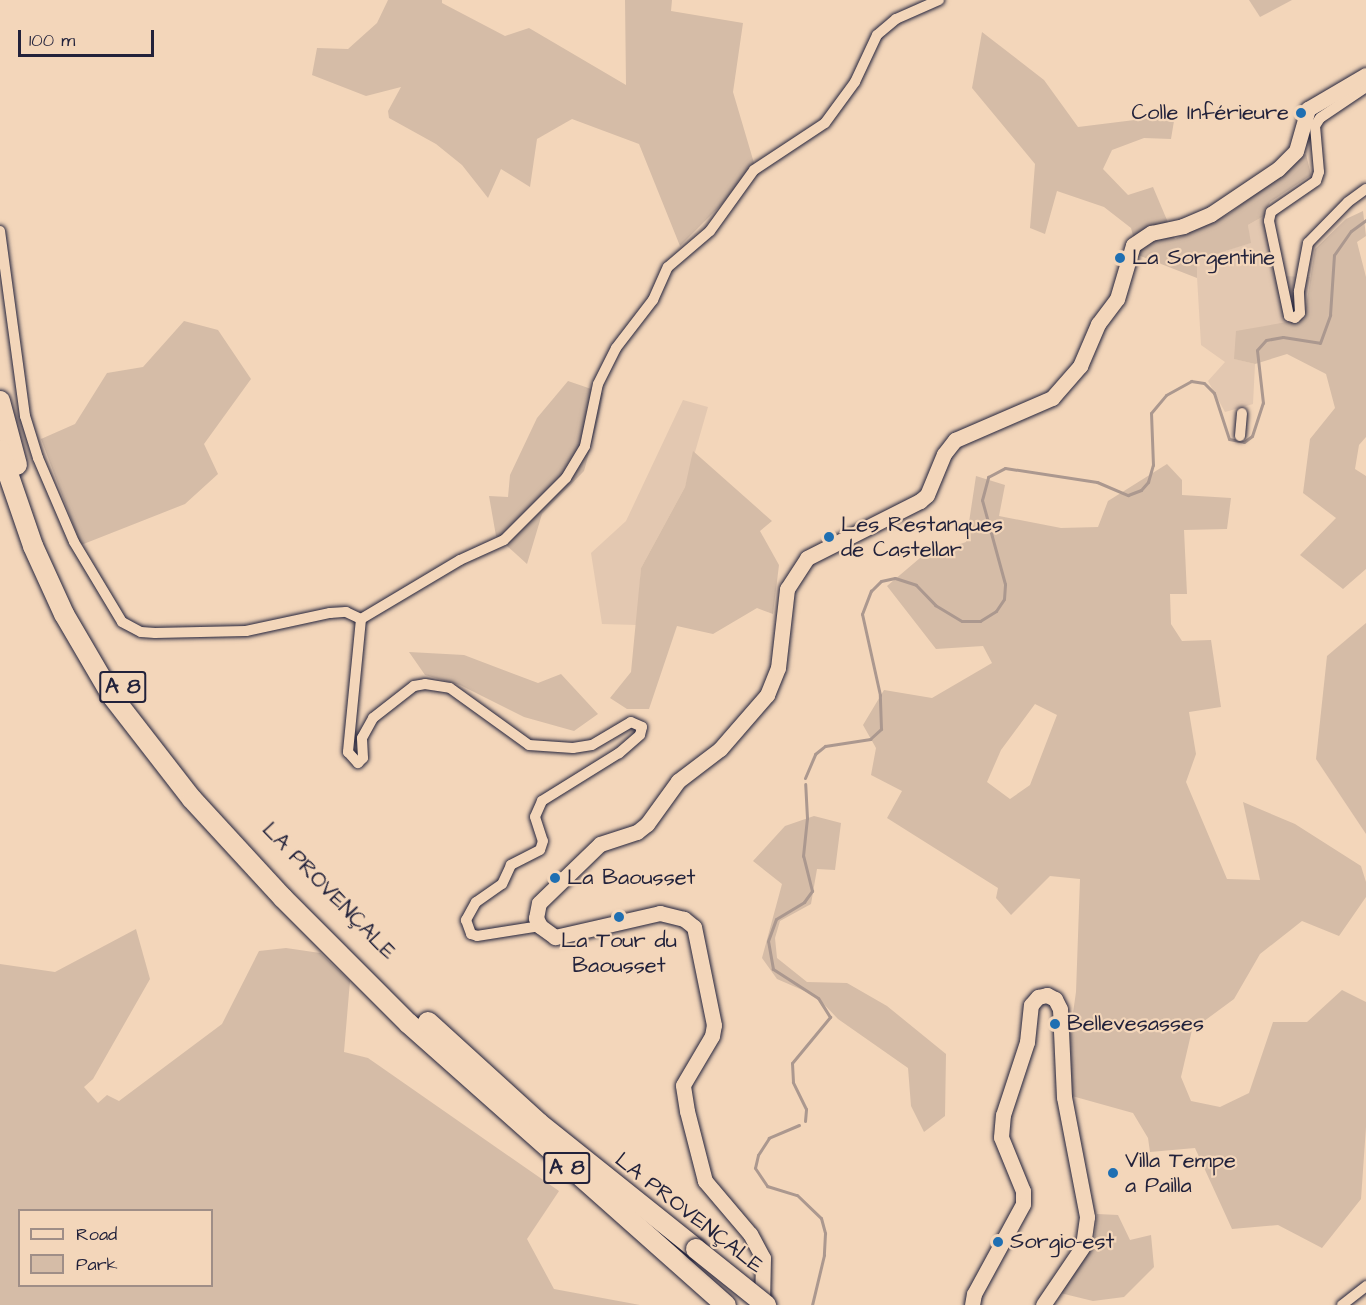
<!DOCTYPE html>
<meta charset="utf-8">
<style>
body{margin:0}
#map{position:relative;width:1366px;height:1305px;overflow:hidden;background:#f3d6ba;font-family:"Architects Daughter",sans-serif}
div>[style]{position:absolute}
.built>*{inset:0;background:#e3c8b1}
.green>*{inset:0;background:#d5bca7}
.stream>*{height:3px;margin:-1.5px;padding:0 1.5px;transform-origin:1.5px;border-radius:1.5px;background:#ab988f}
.roads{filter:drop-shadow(0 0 2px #22223b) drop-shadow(0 0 2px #22223b)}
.street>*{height:10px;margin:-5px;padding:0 5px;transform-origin:5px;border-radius:5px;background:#f3d6ba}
.secondary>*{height:15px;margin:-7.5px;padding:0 7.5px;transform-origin:7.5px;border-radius:7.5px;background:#f3d6ba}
.highway>*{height:20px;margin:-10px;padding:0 10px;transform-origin:10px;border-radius:10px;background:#f3d6ba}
.bridges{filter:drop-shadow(0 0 2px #22223b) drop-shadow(0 0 2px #22223b)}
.highway-bridge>*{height:20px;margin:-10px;padding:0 10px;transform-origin:10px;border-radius:10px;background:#f3d6ba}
.dots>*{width:16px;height:16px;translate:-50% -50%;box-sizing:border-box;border:3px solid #f3d6ba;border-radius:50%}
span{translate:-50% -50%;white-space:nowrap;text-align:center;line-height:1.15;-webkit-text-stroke:4.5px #f3d6ba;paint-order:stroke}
.shield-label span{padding:2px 4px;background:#f3d6ba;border:2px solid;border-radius:4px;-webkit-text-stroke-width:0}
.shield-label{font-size:21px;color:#22223b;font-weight:700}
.poi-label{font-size:22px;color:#22223b}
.right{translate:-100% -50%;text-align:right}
.left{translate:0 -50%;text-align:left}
.street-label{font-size:22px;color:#22223b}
.legend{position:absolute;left:18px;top:1209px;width:195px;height:78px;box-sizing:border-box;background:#f3d6ba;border:2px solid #9f8e87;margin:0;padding:8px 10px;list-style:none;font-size:18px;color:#22223b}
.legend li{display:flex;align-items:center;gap:12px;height:30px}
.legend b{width:30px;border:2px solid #9f8e87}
.scale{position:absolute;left:18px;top:30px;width:136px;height:27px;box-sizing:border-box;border:3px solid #22223b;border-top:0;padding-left:8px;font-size:18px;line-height:21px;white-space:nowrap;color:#22223b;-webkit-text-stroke:4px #f3d6ba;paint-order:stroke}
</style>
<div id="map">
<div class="built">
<i style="clip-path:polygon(1264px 216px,1281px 276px,1310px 277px,1304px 319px,1235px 359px,1255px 364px,1253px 404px,1225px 412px,1208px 381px,1225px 362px,1201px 345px,1196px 260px,1250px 243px,1248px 225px)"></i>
<i style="clip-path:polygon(683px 400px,708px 407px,685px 487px,641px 568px,637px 625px,602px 624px,591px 553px,626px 521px)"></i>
</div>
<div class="green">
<i style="clip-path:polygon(388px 0,442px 0,442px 3px,505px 36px,529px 28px,626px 85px,625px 0,672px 0,671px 11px,743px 23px,733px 92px,754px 163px,723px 203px,680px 246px,639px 144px,572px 119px,537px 139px,530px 187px,501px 169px,488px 198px,462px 165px,436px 144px,389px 118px,388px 111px,401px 87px,366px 96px,312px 75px,317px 48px,348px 49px,377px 23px)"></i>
<i style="clip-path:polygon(1249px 0,1292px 0,1260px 17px)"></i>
<i style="clip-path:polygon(982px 32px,1044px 80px,1078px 127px,1175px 115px,1171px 139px,1144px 138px,1112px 150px,1103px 169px,1128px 195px,1153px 187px,1175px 239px,1229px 214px,1306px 154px,1311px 175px,1270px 202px,1264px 216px,1248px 225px,1251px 243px,1197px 260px,1197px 278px,1138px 255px,1131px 228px,1104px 207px,1057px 191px,1045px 234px,1030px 228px,1035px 164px,972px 88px)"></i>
<i style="clip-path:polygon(1363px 211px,1366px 236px,1357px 242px,1366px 277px,1366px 437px,1359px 445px,1355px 469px,1366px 476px,1366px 569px,1343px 589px,1300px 555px,1336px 518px,1303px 493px,1310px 439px,1335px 408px,1326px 374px,1287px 354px,1255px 364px,1234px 359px,1236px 331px,1304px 319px,1315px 249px,1346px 219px)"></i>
<i style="clip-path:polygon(184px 321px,218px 330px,251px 379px,204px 444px,218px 474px,185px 504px,81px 545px,41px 439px,75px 424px,107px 373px,143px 367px)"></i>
<i style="clip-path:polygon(568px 381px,603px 393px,599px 416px,584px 471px,542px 514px,527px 564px,496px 536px,489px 496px,508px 497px,510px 475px,537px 418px)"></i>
<i style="clip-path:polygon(693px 451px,772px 521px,760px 531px,779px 565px,773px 614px,757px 608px,713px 634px,677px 626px,649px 709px,627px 709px,610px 698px,631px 672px,641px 568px,685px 487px)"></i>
<i style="clip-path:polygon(evenodd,1167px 464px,1182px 480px,1182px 495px,1231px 498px,1227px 529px,1184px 530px,1187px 594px,1170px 594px,1171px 624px,1182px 641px,1211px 640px,1221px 707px,1189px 712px,1196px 754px,1186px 782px,1227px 879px,1260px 880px,1243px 802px,1295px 824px,1361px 866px,1366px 882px,1366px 897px,1339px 936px,1302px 921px,1260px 954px,1234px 999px,1192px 1030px,1181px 1077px,1191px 1101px,1220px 1107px,1249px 1093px,1273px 1022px,1307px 1022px,1342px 990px,1366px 1002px,1366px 1127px,1361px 1199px,1322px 1248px,1278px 1225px,1232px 1229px,1195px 1148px,1150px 1152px,1148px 1138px,1133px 1113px,1072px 1096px,1070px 1034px,1076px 992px,1080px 879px,1050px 876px,1011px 915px,996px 898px,998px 888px,887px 818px,902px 791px,871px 775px,876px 748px,863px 725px,884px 690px,932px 698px,992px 663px,983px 646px,936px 649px,887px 586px,920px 558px,966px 542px,976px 476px,1005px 485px,999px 516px,1061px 528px,1098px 527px,1108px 501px,1167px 464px,1035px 704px,1057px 715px,1030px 785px,1010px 799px,987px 782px,1001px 750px,1035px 704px)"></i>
<i style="clip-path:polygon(1366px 623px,1366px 834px,1316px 759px,1327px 656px)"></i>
<i style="clip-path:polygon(409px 652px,464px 655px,538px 683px,561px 674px,598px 714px,574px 731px,524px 717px,460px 685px,425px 675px)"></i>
<i style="clip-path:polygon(814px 816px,841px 823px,835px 870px,817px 869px,811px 904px,780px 921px,775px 938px,777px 958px,807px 982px,847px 983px,887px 1006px,946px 1054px,945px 1116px,924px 1132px,911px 1106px,908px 1068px,838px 1019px,816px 996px,777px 979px,762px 958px,782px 884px,753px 861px,785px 826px)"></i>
<i style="clip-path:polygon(evenodd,136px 929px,150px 979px,93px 1079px,84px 1087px,98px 1103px,107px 1095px,119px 1101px,222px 1024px,259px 951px,286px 948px,320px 953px,350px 981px,344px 1052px,368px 1058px,559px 1191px,527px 1239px,554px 1289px,640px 1305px,0 1305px,0 964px,55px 972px,136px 929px,212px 1210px,212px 1286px,20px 1286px,20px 1210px,212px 1210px)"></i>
<i style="clip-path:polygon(1097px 1214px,1118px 1215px,1130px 1240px,1151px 1235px,1154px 1267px,1124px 1297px,1093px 1301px,1056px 1292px,1094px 1244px)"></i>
</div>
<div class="stream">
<i style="left:805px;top:778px;width:26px;rotate:-67deg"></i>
<i style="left:815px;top:754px;width:13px;rotate:-39deg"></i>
<i style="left:825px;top:746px;width:46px;rotate:-8.8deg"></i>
<i style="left:870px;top:739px;width:15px;rotate:-42deg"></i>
<i style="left:881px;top:729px;width:34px;rotate:-92deg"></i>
<i style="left:880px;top:695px;width:83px;rotate:-102.5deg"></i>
<i style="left:862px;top:614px;width:25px;rotate:-69deg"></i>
<i style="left:871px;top:591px;width:14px;rotate:-45deg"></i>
<i style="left:881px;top:581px;width:14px;rotate:-12deg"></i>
<i style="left:895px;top:578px;width:22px;rotate:18deg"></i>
<i style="left:916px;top:585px;width:28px;rotate:46deg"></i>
<i style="left:935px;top:605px;width:31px;rotate:31deg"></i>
<i style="left:962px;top:621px;width:18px"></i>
<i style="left:980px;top:621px;width:19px;rotate:-32deg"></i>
<i style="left:996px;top:611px;width:14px;rotate:-56deg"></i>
<i style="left:1004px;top:599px;width:15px;rotate:-86deg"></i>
<i style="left:1005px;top:584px;width:87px;rotate:-105.3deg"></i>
<i style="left:982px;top:500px;width:24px;rotate:-75deg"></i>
<i style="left:988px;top:477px;width:19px;rotate:-28deg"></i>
<i style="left:1005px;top:468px;width:93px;rotate:8.7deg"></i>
<i style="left:1097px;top:482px;width:34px;rotate:23deg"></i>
<i style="left:1128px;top:495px;width:14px;rotate:-21deg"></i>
<i style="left:1141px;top:490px;width:11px;rotate:-49deg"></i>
<i style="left:1148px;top:482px;width:18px;rotate:-74deg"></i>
<i style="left:1153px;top:465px;width:52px;rotate:-92.2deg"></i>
<i style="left:1151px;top:413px;width:23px;rotate:-50deg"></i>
<i style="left:1166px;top:395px;width:29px;rotate:-29deg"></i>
<i style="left:1191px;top:381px;width:13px;rotate:9deg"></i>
<i style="left:1204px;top:383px;width:14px;rotate:45deg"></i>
<i style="left:1214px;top:393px;width:48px;rotate:71.9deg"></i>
<i style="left:1229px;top:439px;width:15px;rotate:11deg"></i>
<i style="left:1244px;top:442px;width:10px;rotate:-37deg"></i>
<i style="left:1252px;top:436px;width:35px;rotate:-72deg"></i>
<i style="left:1263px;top:403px;width:53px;rotate:-96.5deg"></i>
<i style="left:1257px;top:350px;width:13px;rotate:-48deg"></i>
<i style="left:1266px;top:340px;width:17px;rotate:-10deg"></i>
<i style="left:1283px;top:337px;width:37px;rotate:9deg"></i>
<i style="left:1320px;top:343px;width:30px;rotate:-70deg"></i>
<i style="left:1330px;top:315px;width:60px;rotate:-86.2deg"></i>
<i style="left:1334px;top:255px;width:29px;rotate:-55deg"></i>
<i style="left:1351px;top:231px;width:19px;rotate:-36deg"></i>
<i style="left:805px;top:1121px;width:12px;rotate:-85deg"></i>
<i style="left:806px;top:1109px;width:30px;rotate:-116deg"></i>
<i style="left:793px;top:1082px;width:19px;rotate:-93deg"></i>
<i style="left:792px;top:1063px;width:60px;rotate:-50.4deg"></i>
<i style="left:830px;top:1017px;width:22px;rotate:-122deg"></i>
<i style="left:818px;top:998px;width:54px;rotate:-147.2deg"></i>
<i style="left:773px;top:969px;width:28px;rotate:-100deg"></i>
<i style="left:768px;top:941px;width:23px;rotate:-70deg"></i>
<i style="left:776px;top:919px;width:33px;rotate:-31deg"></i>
<i style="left:804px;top:902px;width:14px;rotate:-54deg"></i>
<i style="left:812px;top:891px;width:36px;rotate:-104deg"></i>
<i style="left:803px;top:856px;width:38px;rotate:-84deg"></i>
<i style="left:807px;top:818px;width:34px;rotate:-93deg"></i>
<i style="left:799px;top:1125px;width:33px;rotate:157deg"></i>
<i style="left:769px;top:1138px;width:20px;rotate:123deg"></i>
<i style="left:758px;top:1155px;width:13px;rotate:103deg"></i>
<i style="left:755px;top:1168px;width:22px;rotate:56deg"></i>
<i style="left:767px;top:1186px;width:31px;rotate:17deg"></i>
<i style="left:797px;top:1195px;width:33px;rotate:44deg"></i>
<i style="left:821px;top:1218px;width:16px;rotate:75deg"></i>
<i style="left:825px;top:1233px;width:22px;rotate:93deg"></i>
<i style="left:824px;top:1255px;width:51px;rotate:103.5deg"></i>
</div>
<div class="roads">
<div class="street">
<i style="left:1366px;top:87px;width:55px;rotate:146deg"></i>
<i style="left:1320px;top:118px;width:9px;rotate:122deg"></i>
<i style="left:1315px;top:126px;width:46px;rotate:85deg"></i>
<i style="left:1319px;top:172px;width:9px;rotate:108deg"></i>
<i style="left:1316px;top:181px;width:55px;rotate:145.4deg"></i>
<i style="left:1271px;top:212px;width:9px;rotate:103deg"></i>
<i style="left:1269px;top:221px;width:97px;rotate:78.1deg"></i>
<i style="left:1289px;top:316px;width:6px;rotate:18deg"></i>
<i style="left:1295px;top:318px;width:7px;rotate:-45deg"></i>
<i style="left:1300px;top:313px;width:22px;rotate:-93deg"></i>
<i style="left:1299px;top:291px;width:49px;rotate:-79.4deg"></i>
<i style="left:1308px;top:243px;width:57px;rotate:-45.7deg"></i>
<i style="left:1348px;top:202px;width:22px;rotate:-36deg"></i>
<i style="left:0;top:231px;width:187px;rotate:82.3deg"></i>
<i style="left:25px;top:416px;width:44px;rotate:72.8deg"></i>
<i style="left:38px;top:458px;width:91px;rotate:66.8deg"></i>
<i style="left:74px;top:542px;width:93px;rotate:59deg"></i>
<i style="left:122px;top:622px;width:21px;rotate:28deg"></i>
<i style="left:141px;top:632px;width:14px;rotate:4deg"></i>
<i style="left:155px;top:633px;width:91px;rotate:-1.3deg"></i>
<i style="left:246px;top:631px;width:86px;rotate:-12.1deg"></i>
<i style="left:330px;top:613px;width:16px;rotate:-4deg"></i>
<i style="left:346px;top:612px;width:17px;rotate:25deg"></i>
<i style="left:1240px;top:436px;width:23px;rotate:-85deg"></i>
<i style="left:361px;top:619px;width:115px;rotate:-30.8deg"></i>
<i style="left:460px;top:560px;width:48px;rotate:-24.4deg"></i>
<i style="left:504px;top:540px;width:88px;rotate:-45deg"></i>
<i style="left:566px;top:478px;width:37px;rotate:-59deg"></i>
<i style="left:585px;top:446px;width:63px;rotate:-78.2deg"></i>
<i style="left:598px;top:384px;width:40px;rotate:-63.4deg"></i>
<i style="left:616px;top:348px;width:61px;rotate:-52.4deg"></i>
<i style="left:653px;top:300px;width:36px;rotate:-66deg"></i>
<i style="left:668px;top:267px;width:55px;rotate:-40.6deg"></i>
<i style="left:710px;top:231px;width:75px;rotate:-54.2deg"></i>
<i style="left:754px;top:170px;width:85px;rotate:-33.5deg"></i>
<i style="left:825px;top:123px;width:51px;rotate:-53.8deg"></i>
<i style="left:855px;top:82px;width:52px;rotate:-64.9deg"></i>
<i style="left:877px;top:35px;width:25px;rotate:-40deg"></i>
<i style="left:896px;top:19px;width:47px;rotate:-23.8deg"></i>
<i style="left:361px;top:619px;width:134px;rotate:95.6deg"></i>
<i style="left:348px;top:752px;width:15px;rotate:48deg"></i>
<i style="left:358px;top:763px;width:7px;rotate:-45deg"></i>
<i style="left:363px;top:758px;width:20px;rotate:-93deg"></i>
<i style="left:362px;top:738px;width:23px;rotate:-61deg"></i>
<i style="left:373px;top:718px;width:52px;rotate:-38deg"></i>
<i style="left:414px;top:686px;width:11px;rotate:-10deg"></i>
<i style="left:425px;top:684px;width:25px;rotate:9deg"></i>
<i style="left:450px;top:688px;width:97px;rotate:35.8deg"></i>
<i style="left:529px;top:745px;width:44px;rotate:3.9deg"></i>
<i style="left:573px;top:748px;width:19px;rotate:-9deg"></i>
<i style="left:592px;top:745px;width:45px;rotate:-30.5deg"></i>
<i style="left:631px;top:722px;width:12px;rotate:24deg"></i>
<i style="left:642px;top:727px;width:8px;rotate:104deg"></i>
<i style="left:640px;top:735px;width:28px;rotate:139deg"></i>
<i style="left:619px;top:753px;width:91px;rotate:148.1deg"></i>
<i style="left:542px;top:801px;width:17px;rotate:114deg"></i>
<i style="left:535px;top:817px;width:25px;rotate:72deg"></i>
<i style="left:543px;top:841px;width:9px;rotate:108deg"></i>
<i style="left:540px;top:850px;width:33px;rotate:153deg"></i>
<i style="left:511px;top:865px;width:21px;rotate:115deg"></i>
<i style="left:502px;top:884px;width:32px;rotate:145deg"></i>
<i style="left:476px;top:902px;width:21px;rotate:119deg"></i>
<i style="left:466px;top:920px;width:15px;rotate:70deg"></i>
<i style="left:471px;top:934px;width:6px;rotate:18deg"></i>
<i style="left:477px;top:936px;width:64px;rotate:-9deg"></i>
<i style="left:1342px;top:1305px;width:31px;rotate:-38deg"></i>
</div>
<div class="secondary">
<i style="left:762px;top:1305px;width:47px;rotate:-88.8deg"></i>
<i style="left:763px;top:1258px;width:27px;rotate:-118deg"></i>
<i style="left:750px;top:1234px;width:70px;rotate:-130.3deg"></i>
<i style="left:705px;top:1181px;width:72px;rotate:-104.4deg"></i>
<i style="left:687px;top:1111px;width:26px;rotate:-99deg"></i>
<i style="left:683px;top:1085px;width:57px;rotate:-59.4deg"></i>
<i style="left:712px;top:1036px;width:11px;rotate:-80deg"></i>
<i style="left:714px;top:1025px;width:100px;rotate:-101.5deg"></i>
<i style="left:694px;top:927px;width:13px;rotate:-141deg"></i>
<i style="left:684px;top:919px;width:25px;rotate:-166deg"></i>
<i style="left:660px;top:913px;width:108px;rotate:167.1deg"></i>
<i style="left:555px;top:937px;width:19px;rotate:-144deg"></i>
<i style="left:540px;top:926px;width:9px;rotate:-117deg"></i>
<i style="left:536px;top:918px;width:15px;rotate:-79deg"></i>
<i style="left:539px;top:903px;width:85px;rotate:-44deg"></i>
<i style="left:600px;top:844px;width:39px;rotate:-18deg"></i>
<i style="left:637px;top:832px;width:13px;rotate:-39deg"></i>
<i style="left:647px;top:824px;width:53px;rotate:-54.2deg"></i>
<i style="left:678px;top:781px;width:53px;rotate:-37.3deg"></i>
<i style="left:720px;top:749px;width:72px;rotate:-49deg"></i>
<i style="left:767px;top:695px;width:29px;rotate:-68deg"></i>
<i style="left:778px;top:668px;width:80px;rotate:-83.5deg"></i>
<i style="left:787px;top:589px;width:37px;rotate:-57deg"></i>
<i style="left:807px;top:558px;width:127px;rotate:-26.8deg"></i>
<i style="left:920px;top:501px;width:9px;rotate:-41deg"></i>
<i style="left:927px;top:495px;width:44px;rotate:-67.5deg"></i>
<i style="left:944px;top:454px;width:18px;rotate:-52deg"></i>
<i style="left:955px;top:440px;width:106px;rotate:-23.4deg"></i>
<i style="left:1052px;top:398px;width:43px;rotate:-48.8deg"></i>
<i style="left:1080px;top:366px;width:46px;rotate:-66.8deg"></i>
<i style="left:1098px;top:324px;width:31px;rotate:-53deg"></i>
<i style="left:1117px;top:299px;width:56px;rotate:-73.5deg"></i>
<i style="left:1133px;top:245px;width:22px;rotate:-34deg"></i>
<i style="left:1151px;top:233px;width:33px;rotate:-12deg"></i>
<i style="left:1183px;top:226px;width:30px;rotate:-23deg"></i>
<i style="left:1211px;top:214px;width:81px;rotate:-33.9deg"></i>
<i style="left:1278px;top:169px;width:25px;rotate:-45deg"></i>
<i style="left:1296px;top:151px;width:44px;rotate:-74.1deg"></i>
<i style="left:1308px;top:109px;width:67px;rotate:-30.4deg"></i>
<i style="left:972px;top:1305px;width:11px;rotate:-80deg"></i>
<i style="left:974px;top:1294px;width:102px;rotate:-61.4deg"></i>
<i style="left:1023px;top:1204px;width:13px;rotate:-90deg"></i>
<i style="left:1023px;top:1191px;width:58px;rotate:-112.2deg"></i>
<i style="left:1001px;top:1137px;width:22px;rotate:-85deg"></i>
<i style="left:1003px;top:1115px;width:77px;rotate:-71.8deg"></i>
<i style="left:1027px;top:1042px;width:37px;rotate:-84deg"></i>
<i style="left:1031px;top:1005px;width:11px;rotate:-49deg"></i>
<i style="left:1038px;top:997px;width:9px;rotate:-13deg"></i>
<i style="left:1047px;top:995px;width:9px;rotate:27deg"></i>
<i style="left:1055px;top:999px;width:11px;rotate:63deg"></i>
<i style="left:1060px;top:1009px;width:88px;rotate:87.4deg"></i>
<i style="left:1064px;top:1097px;width:122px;rotate:79.1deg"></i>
<i style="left:1087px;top:1217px;width:29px;rotate:98deg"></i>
<i style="left:1083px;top:1246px;width:71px;rotate:124.1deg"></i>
</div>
<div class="highway">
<i style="left:0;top:401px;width:66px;rotate:75.1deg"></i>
<i style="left:0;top:450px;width:102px;rotate:71deg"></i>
<i style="left:33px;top:546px;width:75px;rotate:65.5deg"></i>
<i style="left:64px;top:614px;width:95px;rotate:59.7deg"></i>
<i style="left:112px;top:696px;width:130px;rotate:52.2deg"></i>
<i style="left:192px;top:799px;width:134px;rotate:47.4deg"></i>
<i style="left:283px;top:898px;width:177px;rotate:45deg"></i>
<i style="left:408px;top:1023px;width:425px;rotate:41.6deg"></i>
<i style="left:428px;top:1022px;width:150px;rotate:42.3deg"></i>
<i style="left:539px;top:1123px;width:201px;rotate:38.7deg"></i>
</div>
</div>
<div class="bridges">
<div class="highway-bridge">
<i style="left:696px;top:1249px;width:90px;rotate:38.7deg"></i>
</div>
</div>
<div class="dots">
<i style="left:1301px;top:113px;background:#1f6fb2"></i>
<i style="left:1120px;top:258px;background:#1f6fb2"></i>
<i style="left:829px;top:537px;background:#1f6fb2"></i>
<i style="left:555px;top:878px;background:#1f6fb2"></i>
<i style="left:619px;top:917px;background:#1f6fb2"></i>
<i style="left:1055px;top:1024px;background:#1f6fb2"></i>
<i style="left:1113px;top:1173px;background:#1f6fb2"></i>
<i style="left:998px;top:1242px;background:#1f6fb2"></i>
</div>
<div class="shield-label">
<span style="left:123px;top:687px">A 8</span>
<span style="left:567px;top:1168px">A 8</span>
</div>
<div class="poi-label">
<span class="right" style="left:1289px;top:113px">Colle Inférieure</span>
<span class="left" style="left:1132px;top:258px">La Sorgentine</span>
<span class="left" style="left:841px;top:537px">Les Restanques<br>de Castellar</span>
<span class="left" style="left:567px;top:878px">La Baousset</span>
<span style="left:619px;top:953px">La Tour du<br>Baousset</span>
<span class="left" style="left:1067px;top:1024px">Bellevesasses</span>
<span class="left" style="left:1125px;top:1173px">Villa Tempe<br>a Pailla</span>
<span class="left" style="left:1010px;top:1242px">Sorgio-est</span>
</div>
<div class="street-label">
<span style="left:329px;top:891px;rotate:46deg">LA PROVENÇALE</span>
<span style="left:689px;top:1213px;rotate:38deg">LA PROVENÇALE</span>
</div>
<ul class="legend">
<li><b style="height:8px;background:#f3d6ba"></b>Road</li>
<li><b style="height:16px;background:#d5bca7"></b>Park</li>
</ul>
<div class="scale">100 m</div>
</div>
